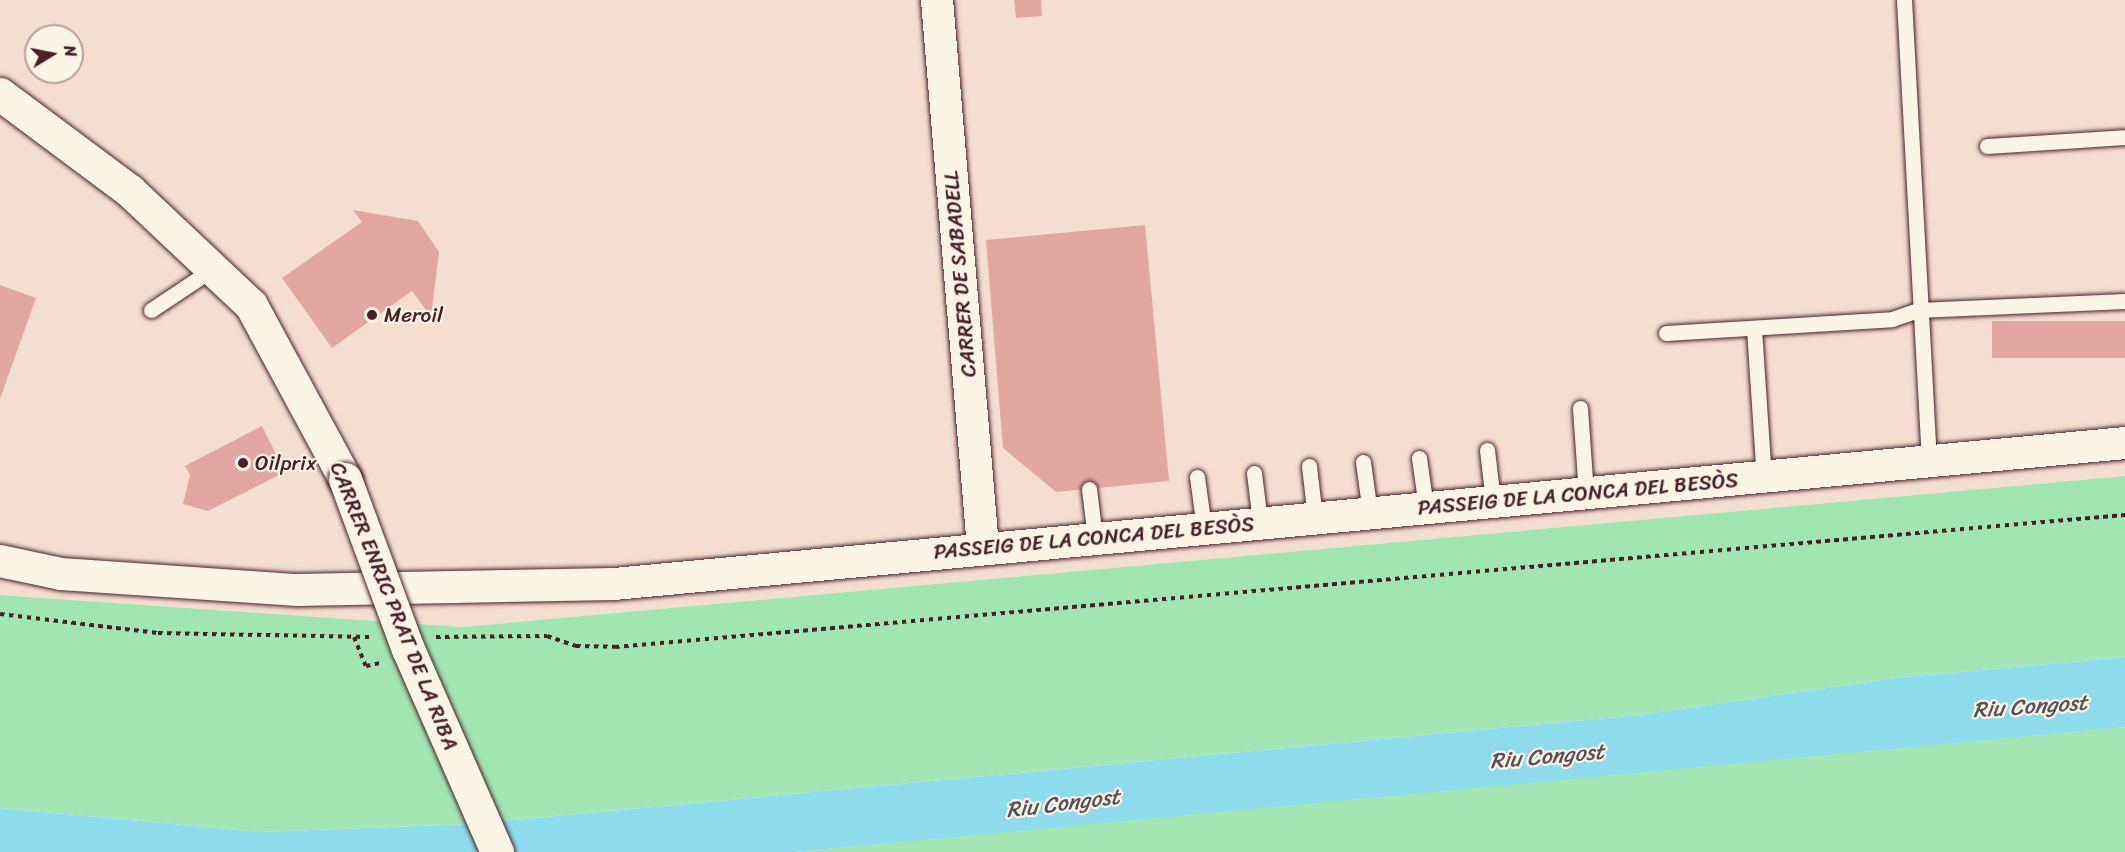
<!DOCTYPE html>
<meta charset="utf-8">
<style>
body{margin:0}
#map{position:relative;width:2125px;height:852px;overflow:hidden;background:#fcf5e5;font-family:Sriracha,sans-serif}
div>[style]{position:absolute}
.built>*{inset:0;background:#f4ded1}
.green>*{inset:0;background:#a1e6b2}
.water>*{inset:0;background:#8ddbec}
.building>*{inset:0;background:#e2a7a3;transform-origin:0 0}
.path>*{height:4px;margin-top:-2px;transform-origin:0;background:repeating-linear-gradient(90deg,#4a1f2b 0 4.5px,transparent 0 9px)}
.roads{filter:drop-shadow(0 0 2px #4a1f2b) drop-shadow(0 0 2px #4a1f2b)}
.lane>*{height:15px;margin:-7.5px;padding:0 7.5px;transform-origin:7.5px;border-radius:7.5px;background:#fcf5e5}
.street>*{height:32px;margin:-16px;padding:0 16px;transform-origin:16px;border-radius:16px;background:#fcf5e5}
.secondary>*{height:33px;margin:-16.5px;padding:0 16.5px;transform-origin:16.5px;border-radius:16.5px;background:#fcf5e5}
.bridges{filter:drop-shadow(0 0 2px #4a1f2b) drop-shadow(0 0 2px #4a1f2b)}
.secondary-bridge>*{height:33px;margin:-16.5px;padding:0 16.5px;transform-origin:16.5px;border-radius:16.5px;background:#fcf5e5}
.dots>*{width:16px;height:16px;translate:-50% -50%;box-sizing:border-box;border:3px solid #fcf5e5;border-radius:50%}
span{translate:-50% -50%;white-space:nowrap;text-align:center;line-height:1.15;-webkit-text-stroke:4.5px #fcf5e5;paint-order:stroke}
.street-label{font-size:21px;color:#4a1f2b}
.poi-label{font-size:21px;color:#4a1f2b}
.left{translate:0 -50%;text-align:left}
.water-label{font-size:22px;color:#5b4e5b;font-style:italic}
.north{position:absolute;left:24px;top:24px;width:60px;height:60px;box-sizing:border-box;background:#fcf5e5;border:2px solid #b59f9b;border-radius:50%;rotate:80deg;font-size:16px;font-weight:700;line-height:24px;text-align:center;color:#4a1f2b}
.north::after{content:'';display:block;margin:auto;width:21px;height:27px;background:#4a1f2b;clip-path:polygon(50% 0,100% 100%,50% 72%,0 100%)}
</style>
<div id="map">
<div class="built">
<i style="clip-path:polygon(evenodd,0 0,2125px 0,2125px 476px,462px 627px,0 595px,0 0,36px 36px,72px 36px,72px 72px,36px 72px,36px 36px)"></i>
</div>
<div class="green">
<i style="clip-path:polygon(2125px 476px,2125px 657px,1903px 677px,1639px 715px,471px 824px,260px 832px,0 808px,0 595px,462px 627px)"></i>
<i style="clip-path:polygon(2125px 727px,2125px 852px,794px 852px,1355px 796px)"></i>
</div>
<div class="water">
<i style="clip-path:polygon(2125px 657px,2125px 727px,794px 852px,0 852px,0 808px,260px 832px,471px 824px,1639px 715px,1903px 677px)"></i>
</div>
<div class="building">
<i style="clip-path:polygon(1014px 0,1041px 0,1042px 16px,1016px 18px)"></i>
<i style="clip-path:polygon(353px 210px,418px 221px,439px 252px,431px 317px,412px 291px,332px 348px,282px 278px,362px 222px)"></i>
<i style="clip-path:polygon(1145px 225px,1169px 481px,1056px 492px,1003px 448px,986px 240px)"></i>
<i style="clip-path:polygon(0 285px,36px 298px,0 399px)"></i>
<i style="left:2125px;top:321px;width:37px;height:133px;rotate:90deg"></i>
<i style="clip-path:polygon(262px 426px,285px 472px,208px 511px,183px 504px,190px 475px,185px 466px)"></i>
</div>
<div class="path">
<i style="left:0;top:614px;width:159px;rotate:6.9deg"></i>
<i style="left:158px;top:633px;width:211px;rotate:1.1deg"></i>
<i style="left:354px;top:637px;width:31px;rotate:68deg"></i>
<i style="left:366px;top:666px;width:14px;rotate:-12deg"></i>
<i style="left:436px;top:637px;width:111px;rotate:-0.5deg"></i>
<i style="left:547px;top:636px;width:31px;rotate:19deg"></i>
<i style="left:576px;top:646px;width:39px;rotate:1deg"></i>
<i style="left:615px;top:647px;width:1516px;rotate:-5deg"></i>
</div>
<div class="roads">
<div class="lane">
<i style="left:1904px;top:0;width:463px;rotate:86.9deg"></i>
<i style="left:1987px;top:146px;width:138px;rotate:-3.7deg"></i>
<i style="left:151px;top:310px;width:76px;rotate:-33.7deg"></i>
<i style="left:1754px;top:329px;width:149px;rotate:86.2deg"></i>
<i style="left:1666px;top:333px;width:226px;rotate:-3.5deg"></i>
<i style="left:1892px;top:319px;width:28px;rotate:-19deg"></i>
<i style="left:1918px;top:310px;width:207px;rotate:-2.5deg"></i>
<i style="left:1580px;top:408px;width:86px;rotate:86deg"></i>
<i style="left:1487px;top:450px;width:51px;rotate:83.3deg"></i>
<i style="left:1419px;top:458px;width:49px;rotate:81.9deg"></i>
<i style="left:1363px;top:462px;width:51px;rotate:82.2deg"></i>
<i style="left:1309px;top:466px;width:52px;rotate:83.4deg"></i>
<i style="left:1254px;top:473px;width:49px;rotate:83deg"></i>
<i style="left:1197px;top:477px;width:51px;rotate:82.2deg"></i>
<i style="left:1089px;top:489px;width:49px;rotate:83deg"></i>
</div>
<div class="street">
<i style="left:937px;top:0;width:550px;rotate:85.2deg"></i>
<i style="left:0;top:561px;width:62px;rotate:12deg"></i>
<i style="left:61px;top:574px;width:237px;rotate:3.9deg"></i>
<i style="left:297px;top:590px;width:317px;rotate:-1.1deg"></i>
<i style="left:614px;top:584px;width:1518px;rotate:-5.33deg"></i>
</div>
<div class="secondary">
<i style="left:0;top:94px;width:162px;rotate:36.7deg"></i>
<i style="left:130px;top:191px;width:166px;rotate:43.3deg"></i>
<i style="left:251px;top:305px;width:198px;rotate:61.6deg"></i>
</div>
</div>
<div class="bridges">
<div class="secondary-bridge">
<i style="left:345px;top:479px;width:181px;rotate:69.7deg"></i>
<i style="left:408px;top:649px;width:222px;rotate:66.3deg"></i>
</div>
</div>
<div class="dots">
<i style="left:372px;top:315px;background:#4a1f2b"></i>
<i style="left:243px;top:463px;background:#4a1f2b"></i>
</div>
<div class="street-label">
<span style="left:960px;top:274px;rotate:-95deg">CARRER DE SABADELL</span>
<span style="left:1578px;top:494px;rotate:-5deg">PASSEIG DE LA CONCA DEL BESÒS</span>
<span style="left:1094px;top:538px;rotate:-5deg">PASSEIG DE LA CONCA DEL BESÒS</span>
<span style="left:394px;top:606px;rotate:68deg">CARRER ENRIC PRAT DE LA RIBA</span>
</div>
<div class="poi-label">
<span class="left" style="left:384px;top:315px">Meroil</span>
<span class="left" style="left:255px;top:463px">Oilprix</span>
</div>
<div class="water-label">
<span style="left:2030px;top:706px;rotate:-4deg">Riu Congost</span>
<span style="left:1547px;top:756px;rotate:-5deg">Riu Congost</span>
<span style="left:1063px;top:803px;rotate:-7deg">Riu Congost</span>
</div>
<div class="north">N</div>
</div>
